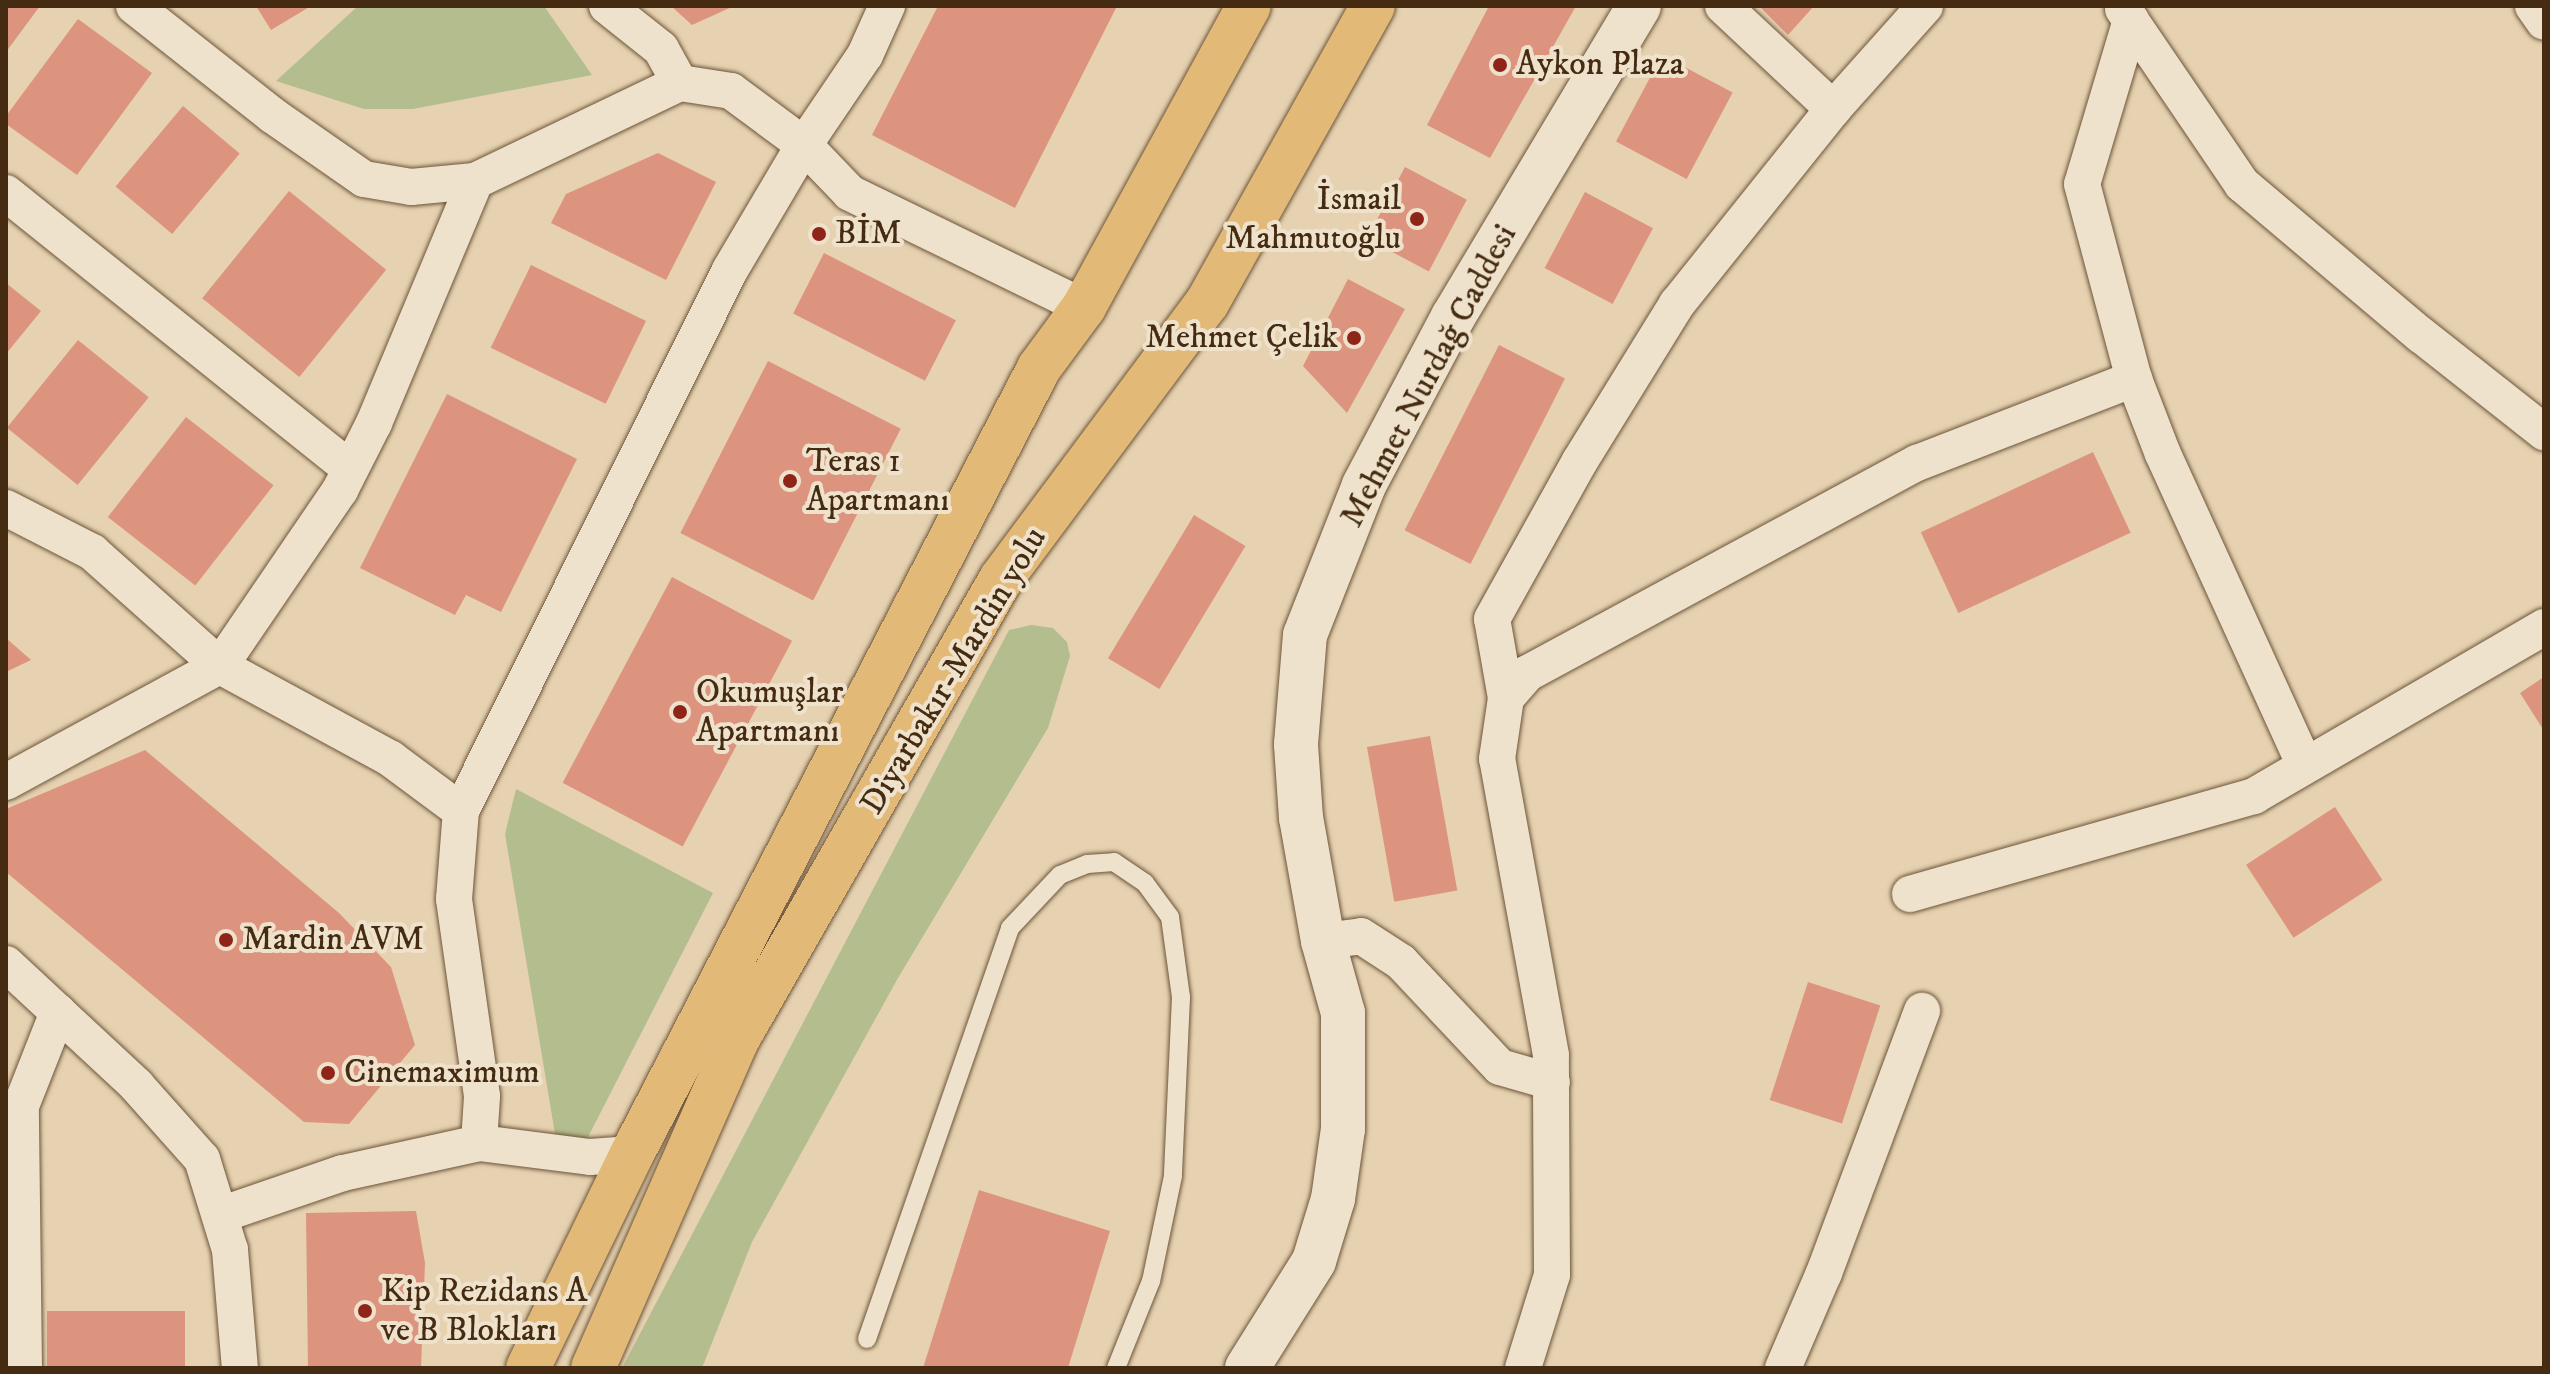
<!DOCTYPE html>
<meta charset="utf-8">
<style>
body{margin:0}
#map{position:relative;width:2550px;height:1374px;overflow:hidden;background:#e6d2b1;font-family:"IM FELL DW Pica",serif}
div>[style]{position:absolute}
.green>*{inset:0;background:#b3bd8d}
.building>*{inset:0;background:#dc947f;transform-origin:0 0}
.roads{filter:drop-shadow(0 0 2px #6d553a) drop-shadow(0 0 2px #6d553a)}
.service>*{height:18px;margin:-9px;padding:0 9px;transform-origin:9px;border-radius:9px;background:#efe2cc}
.minor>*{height:36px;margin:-18px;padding:0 18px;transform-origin:18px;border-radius:18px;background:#efe2cc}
.tertiary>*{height:44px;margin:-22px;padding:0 22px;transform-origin:22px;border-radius:22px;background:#efe2cc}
.trunk>*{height:44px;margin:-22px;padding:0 22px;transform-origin:22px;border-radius:22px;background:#e3b978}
.dots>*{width:22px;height:22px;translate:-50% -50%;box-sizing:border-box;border:4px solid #efe2cc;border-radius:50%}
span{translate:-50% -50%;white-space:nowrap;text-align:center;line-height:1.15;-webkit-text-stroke:8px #efe2cc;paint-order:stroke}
.poi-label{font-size:34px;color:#452b12}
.left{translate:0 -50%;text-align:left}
.right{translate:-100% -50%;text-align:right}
.street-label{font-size:34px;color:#452b12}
.frame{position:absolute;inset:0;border:8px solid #452b12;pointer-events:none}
</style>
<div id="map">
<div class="green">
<i style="clip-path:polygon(358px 6px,544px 6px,592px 75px,413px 109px,364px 109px,276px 81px)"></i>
<i style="clip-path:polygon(1031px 625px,1053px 628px,1067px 642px,1070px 656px,1048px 728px,898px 978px,752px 1242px,702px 1368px,622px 1368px,1009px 630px)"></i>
<i style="clip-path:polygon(516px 789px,713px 893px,587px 1139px,555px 1134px,505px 834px)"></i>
</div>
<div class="building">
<i style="clip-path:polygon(6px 6px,40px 6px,6px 52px)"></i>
<i style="clip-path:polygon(256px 6px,311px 6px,271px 30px)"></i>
<i style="clip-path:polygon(671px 6px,734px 6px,692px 25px)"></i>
<i style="clip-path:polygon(938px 6px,1117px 6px,1015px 208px,872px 135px)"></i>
<i style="clip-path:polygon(1489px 6px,1576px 6px,1490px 158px,1427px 125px)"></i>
<i style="clip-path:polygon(1759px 6px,1814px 6px,1788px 35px)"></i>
<i style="clip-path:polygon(78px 19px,152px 73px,77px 175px,6px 124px,6px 116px)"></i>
<i style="left:1662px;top:55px;width:80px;height:98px;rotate:28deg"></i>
<i style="left:183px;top:106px;width:74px;height:105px;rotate:40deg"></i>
<i style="clip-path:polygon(658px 153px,716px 182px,666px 280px,551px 223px,566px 194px)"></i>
<i style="left:1405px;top:167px;width:70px;height:81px;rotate:28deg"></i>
<i style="left:289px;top:191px;width:125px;height:138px;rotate:39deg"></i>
<i style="left:1585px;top:192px;width:77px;height:86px;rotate:28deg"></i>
<i style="left:824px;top:253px;width:148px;height:68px;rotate:27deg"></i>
<i style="left:531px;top:265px;width:128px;height:92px;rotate:26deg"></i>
<i style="clip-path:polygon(1348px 279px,1405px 309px,1347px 413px,1303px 366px)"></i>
<i style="clip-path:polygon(6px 283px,41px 311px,6px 354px)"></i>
<i style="left:78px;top:340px;width:91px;height:113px;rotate:39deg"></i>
<i style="left:1499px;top:345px;width:74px;height:208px;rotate:27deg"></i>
<i style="left:768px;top:361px;width:149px;height:193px;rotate:27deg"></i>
<i style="clip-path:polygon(447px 394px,577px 459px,501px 612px,466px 595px,455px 615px,360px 568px)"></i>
<i style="left:186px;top:417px;width:111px;height:127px;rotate:38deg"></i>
<i style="left:2093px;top:452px;width:89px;height:190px;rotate:65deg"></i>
<i style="left:1194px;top:515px;width:60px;height:167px;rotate:31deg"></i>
<i style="left:672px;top:577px;width:136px;height:233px;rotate:28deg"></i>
<i style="clip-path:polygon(6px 638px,31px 660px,6px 672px)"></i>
<i style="clip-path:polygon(2544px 677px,2544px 731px,2520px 693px)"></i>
<i style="left:1430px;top:736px;width:157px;height:64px;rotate:80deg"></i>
<i style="clip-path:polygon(145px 750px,339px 913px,391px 967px,415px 1045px,349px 1124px,304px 1122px,6px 872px,6px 809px)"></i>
<i style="left:2335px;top:807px;width:87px;height:106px;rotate:57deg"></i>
<i style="left:1808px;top:982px;width:76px;height:124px;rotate:18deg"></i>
<i style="clip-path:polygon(979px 1190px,1110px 1231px,1068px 1368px,923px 1368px)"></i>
<i style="clip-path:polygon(416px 1211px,425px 1263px,421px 1368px,308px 1368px,306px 1213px)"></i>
<i style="left:47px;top:1311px;width:138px;height:57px"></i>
</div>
<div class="roads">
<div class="service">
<i style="left:867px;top:1339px;width:435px;rotate:-70.8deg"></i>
<i style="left:1010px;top:928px;width:73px;rotate:-46.7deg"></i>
<i style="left:1060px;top:875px;width:29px;rotate:-22deg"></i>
<i style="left:1087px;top:864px;width:27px;rotate:-4deg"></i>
<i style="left:1114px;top:862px;width:37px;rotate:34deg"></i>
<i style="left:1145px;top:883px;width:42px;rotate:53.7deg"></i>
<i style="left:1170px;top:917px;width:81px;rotate:82.2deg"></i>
<i style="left:1181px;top:997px;width:179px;rotate:92.6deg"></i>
<i style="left:1173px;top:1176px;width:107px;rotate:101.8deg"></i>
<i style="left:1151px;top:1281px;width:94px;rotate:111.9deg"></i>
</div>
<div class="minor">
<i style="left:134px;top:6px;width:176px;rotate:38.3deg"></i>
<i style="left:272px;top:115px;width:112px;rotate:34.8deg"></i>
<i style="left:364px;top:179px;width:48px;rotate:9.7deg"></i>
<i style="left:411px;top:187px;width:64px;rotate:-5.4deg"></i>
<i style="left:475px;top:181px;width:227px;rotate:-25.6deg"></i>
<i style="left:680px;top:83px;width:52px;rotate:8.9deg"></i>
<i style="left:731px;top:91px;width:91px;rotate:36.5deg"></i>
<i style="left:804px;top:145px;width:66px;rotate:46.2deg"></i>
<i style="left:850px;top:193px;width:260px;rotate:26deg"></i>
<i style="left:607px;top:6px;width:69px;rotate:38.5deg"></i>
<i style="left:661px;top:49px;width:39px;rotate:61deg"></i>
<i style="left:1723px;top:6px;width:151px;rotate:43.1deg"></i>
<i style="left:2533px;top:6px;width:19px;rotate:55deg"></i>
<i style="left:2123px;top:9px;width:212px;rotate:55.8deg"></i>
<i style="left:2242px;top:184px;width:234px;rotate:40.2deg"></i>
<i style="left:2421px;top:335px;width:157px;rotate:38.3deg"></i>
<i style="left:2131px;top:20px;width:171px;rotate:106.6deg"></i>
<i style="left:2082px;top:184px;width:202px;rotate:75.1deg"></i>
<i style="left:2134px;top:379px;width:80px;rotate:68.9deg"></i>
<i style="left:2163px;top:454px;width:341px;rotate:65.5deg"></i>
<i style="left:6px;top:193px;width:441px;rotate:38.7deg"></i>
<i style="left:6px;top:508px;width:97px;rotate:27.1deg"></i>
<i style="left:92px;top:552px;width:171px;rotate:41.7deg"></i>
<i style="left:220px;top:666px;width:195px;rotate:28.5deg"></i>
<i style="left:391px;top:759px;width:87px;rotate:36.6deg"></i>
<i style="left:1506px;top:698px;width:80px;rotate:-100deg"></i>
<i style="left:1492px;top:619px;width:181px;rotate:-60.9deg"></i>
<i style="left:1580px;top:461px;width:185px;rotate:-58.3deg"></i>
<i style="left:1677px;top:304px;width:250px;rotate:-51.3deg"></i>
<i style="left:1833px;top:109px;width:138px;rotate:-48.2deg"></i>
<i style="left:6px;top:782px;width:243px;rotate:-28.5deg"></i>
<i style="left:220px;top:666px;width:213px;rotate:-55.7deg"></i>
<i style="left:340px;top:490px;width:75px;rotate:-63.1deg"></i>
<i style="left:374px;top:423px;width:262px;rotate:-67.3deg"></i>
<i style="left:1910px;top:894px;width:358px;rotate:-15.9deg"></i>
<i style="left:2254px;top:796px;width:336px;rotate:-30.2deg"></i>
<i style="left:1323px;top:941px;width:38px;rotate:-7deg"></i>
<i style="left:1361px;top:936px;width:48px;rotate:33deg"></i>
<i style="left:1401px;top:962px;width:144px;rotate:46.7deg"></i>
<i style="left:1500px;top:1067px;width:54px;rotate:16.1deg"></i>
<i style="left:6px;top:964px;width:178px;rotate:42.9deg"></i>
<i style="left:136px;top:1085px;width:99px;rotate:48.3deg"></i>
<i style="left:202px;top:1159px;width:95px;rotate:72.9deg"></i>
<i style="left:230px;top:1250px;width:118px;rotate:85.2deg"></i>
<i style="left:632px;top:1154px;width:42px;rotate:175.9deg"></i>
<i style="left:590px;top:1157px;width:112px;rotate:-172.8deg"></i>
<i style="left:479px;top:1143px;width:47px;rotate:-86.3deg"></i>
<i style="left:482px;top:1096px;width:199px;rotate:-98.1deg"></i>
<i style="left:454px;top:899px;width:88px;rotate:-85.5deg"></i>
<i style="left:461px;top:811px;width:604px;rotate:-63.56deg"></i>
<i style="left:730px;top:270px;width:145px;rotate:-59.4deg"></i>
<i style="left:804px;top:145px;width:109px;rotate:-55.9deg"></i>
<i style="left:865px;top:55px;width:54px;rotate:-65.8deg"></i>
<i style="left:220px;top:1215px;width:130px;rotate:-18.9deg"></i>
<i style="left:343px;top:1173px;width:139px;rotate:-12.4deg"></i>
<i style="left:24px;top:1368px;width:262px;rotate:-90.7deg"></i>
<i style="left:21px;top:1106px;width:101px;rotate:-68.5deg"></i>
<i style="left:1523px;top:1368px;width:97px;rotate:-72.7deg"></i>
<i style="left:1552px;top:1275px;width:220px;rotate:-90.3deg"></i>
<i style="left:1551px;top:1055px;width:301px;rotate:-100.3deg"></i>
<i style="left:1497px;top:759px;width:62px;rotate:-81.6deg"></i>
<i style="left:1506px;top:698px;width:33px;rotate:-49deg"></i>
<i style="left:1528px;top:673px;width:442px;rotate:-28.4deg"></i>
<i style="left:1917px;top:463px;width:233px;rotate:-21.2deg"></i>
<i style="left:1783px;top:1368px;width:103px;rotate:-66.7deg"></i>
<i style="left:1824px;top:1273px;width:280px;rotate:-69.5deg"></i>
</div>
<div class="tertiary">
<i style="left:1247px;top:1368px;width:126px;rotate:-57.9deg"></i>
<i style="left:1314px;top:1261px;width:65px;rotate:-73deg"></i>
<i style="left:1333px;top:1199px;width:71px;rotate:-81.9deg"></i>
<i style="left:1343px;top:1129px;width:116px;rotate:-90deg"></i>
<i style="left:1343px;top:1013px;width:75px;rotate:-105.5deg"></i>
<i style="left:1323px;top:941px;width:125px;rotate:-100.1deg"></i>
<i style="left:1301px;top:818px;width:74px;rotate:-93.9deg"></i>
<i style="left:1296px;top:744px;width:109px;rotate:-85.3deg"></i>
<i style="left:1305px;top:635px;width:161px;rotate:-68.5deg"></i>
<i style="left:1364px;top:485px;width:190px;rotate:-62.1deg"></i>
<i style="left:1453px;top:317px;width:362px;rotate:-59.1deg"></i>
</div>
<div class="trunk">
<i style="left:528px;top:1368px;width:238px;rotate:-64.1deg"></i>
<i style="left:632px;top:1154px;width:885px;rotate:-62.62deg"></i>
<i style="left:1039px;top:368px;width:76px;rotate:-53.6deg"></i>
<i style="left:1084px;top:307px;width:343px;rotate:-61.3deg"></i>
<i style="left:593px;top:1368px;width:358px;rotate:-66.3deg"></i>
<i style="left:737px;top:1040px;width:531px;rotate:-60.2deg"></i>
<i style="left:1001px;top:579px;width:344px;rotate:-53.3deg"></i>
<i style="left:1207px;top:303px;width:340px;rotate:-60.8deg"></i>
</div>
</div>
<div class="dots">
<i style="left:1500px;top:65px;background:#8f2418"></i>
<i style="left:1417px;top:219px;background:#8f2418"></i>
<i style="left:819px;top:234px;background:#8f2418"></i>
<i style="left:1354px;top:338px;background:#8f2418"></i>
<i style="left:790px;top:481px;background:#8f2418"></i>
<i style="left:680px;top:712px;background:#8f2418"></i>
<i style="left:226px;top:940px;background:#8f2418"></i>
<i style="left:328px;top:1073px;background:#8f2418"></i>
<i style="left:365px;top:1311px;background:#8f2418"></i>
</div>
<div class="poi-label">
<span class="left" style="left:1516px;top:65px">Aykon Plaza</span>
<span class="right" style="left:1401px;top:219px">İsmail<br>Mahmutoğlu</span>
<span class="left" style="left:835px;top:234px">BİM</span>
<span class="right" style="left:1338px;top:338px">Mehmet Çelik</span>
<span class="left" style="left:806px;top:481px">Teras 1<br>Apartmanı</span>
<span class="left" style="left:696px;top:712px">Okumuşlar<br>Apartmanı</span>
<span class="left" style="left:242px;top:940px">Mardin AVM</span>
<span class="left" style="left:344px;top:1073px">Cinemaximum</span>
<span class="left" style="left:381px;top:1311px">Kip Rezidans A<br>ve B Blokları</span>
</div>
<div class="street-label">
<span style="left:1429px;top:376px;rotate:-62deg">Mehmet Nurdağ Caddesi</span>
<span style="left:954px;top:671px;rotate:-59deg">Diyarbakır-Mardin yolu</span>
</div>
<div class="frame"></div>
</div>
